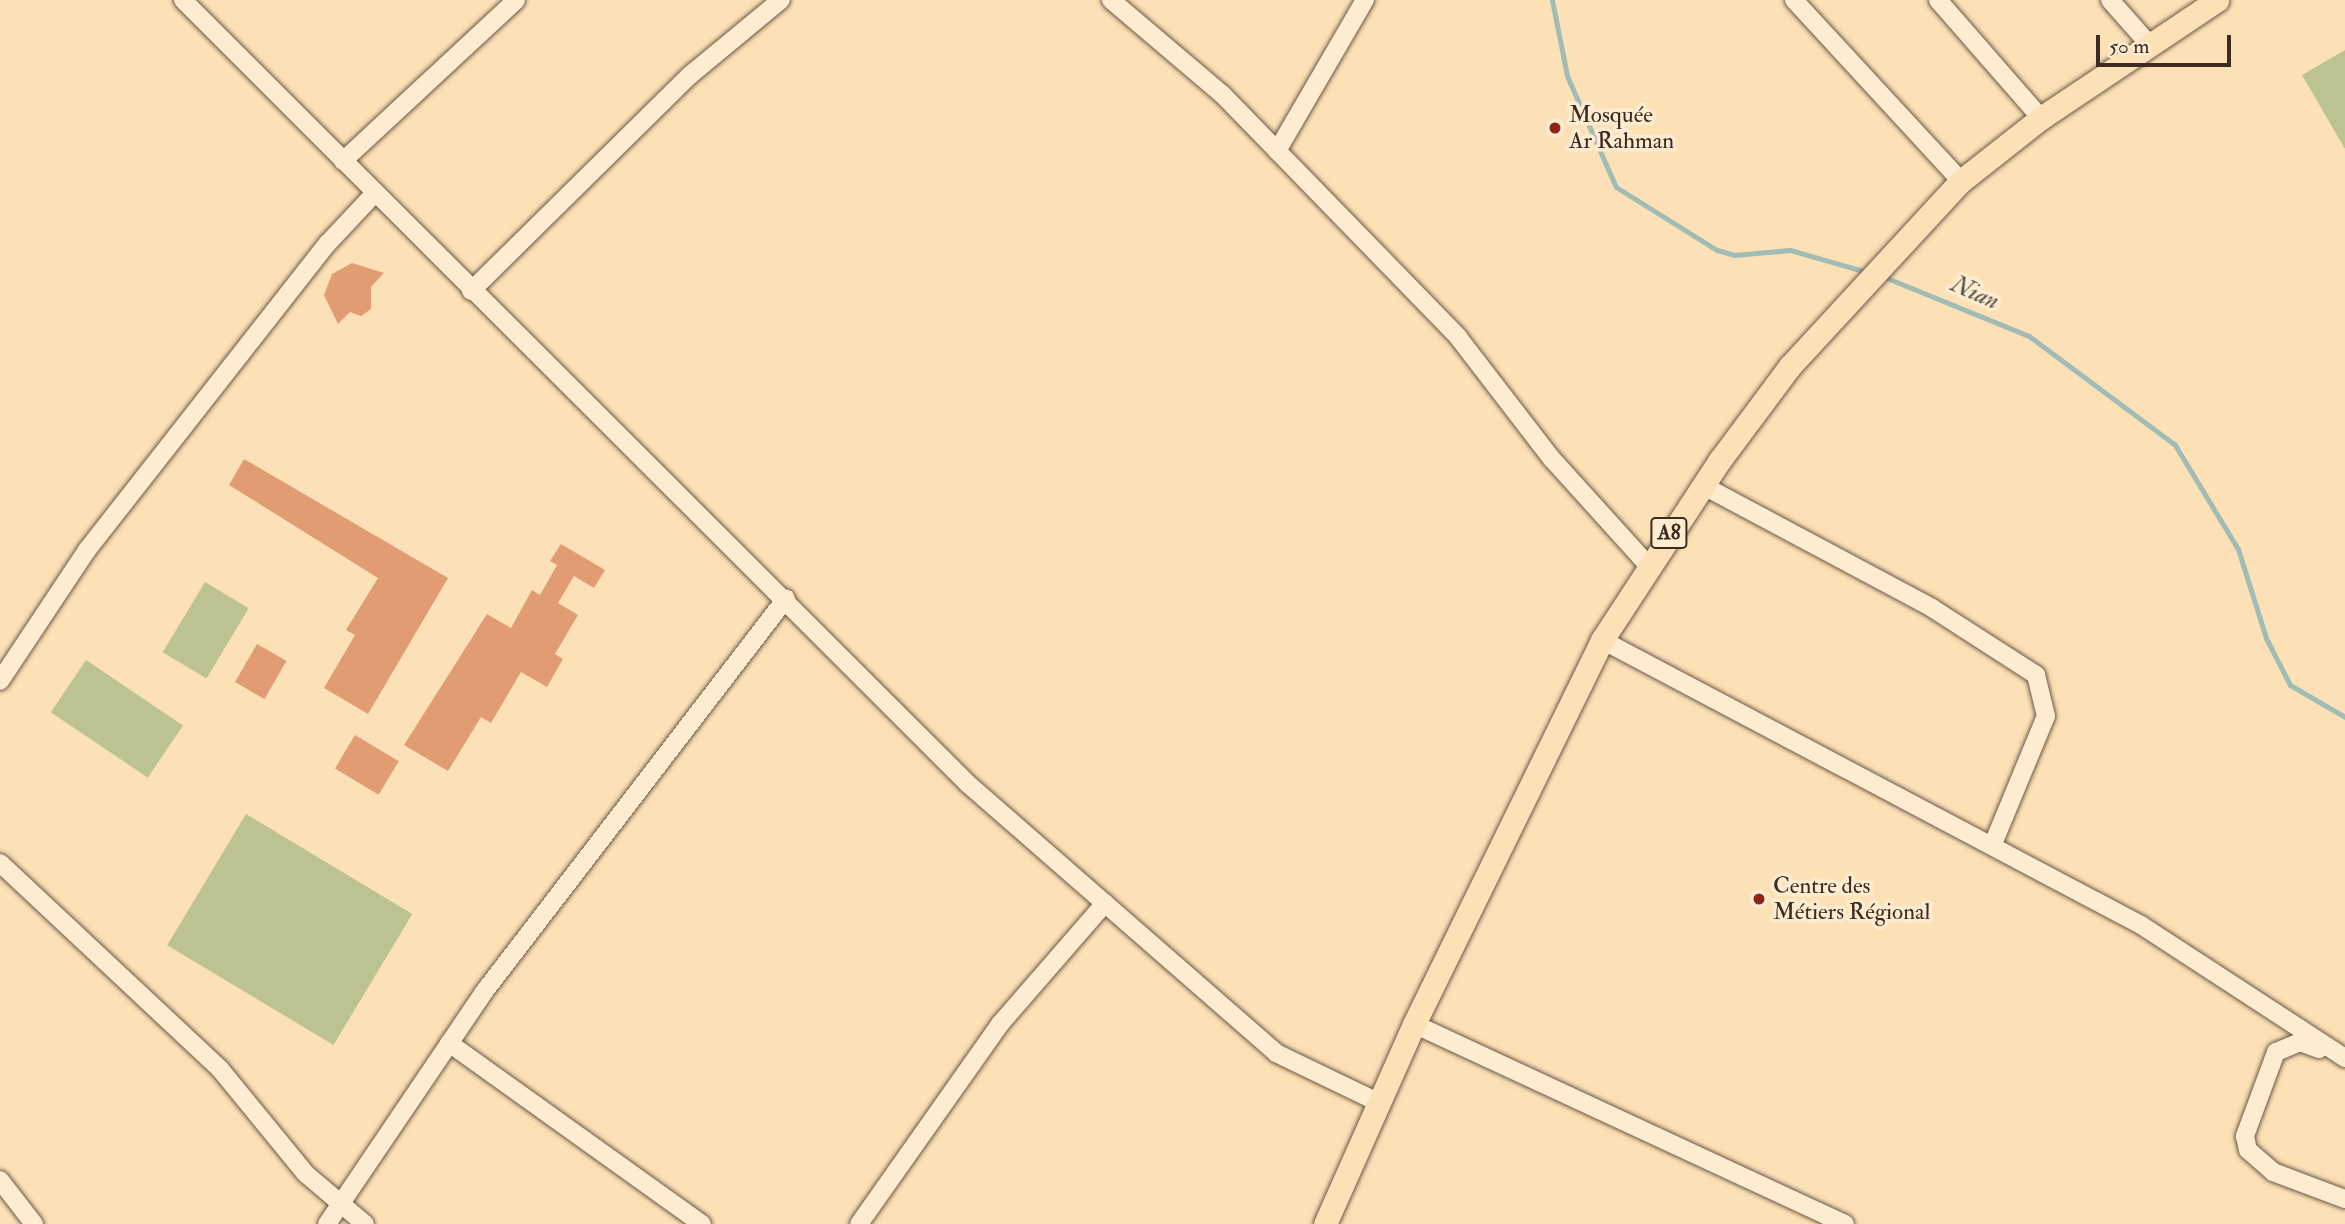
<!DOCTYPE html>
<meta charset="utf-8">
<style>
body{margin:0}
#map{position:relative;width:2345px;height:1224px;overflow:hidden;background:#fce1b6;font-family:"IM FELL Double Pica",serif}
div>[style]{position:absolute}
.green>*{inset:0;background:#bcc391;transform-origin:0 0}
.stream>*{height:5px;margin:-2.5px;padding:0 2.5px;transform-origin:2.5px;border-radius:2.5px;background:#a1bcb5}
.building>*{inset:0;background:#e19c74;transform-origin:0 0}
.roads{filter:drop-shadow(0 0 2px #6b5846) drop-shadow(0 0 2px #6b5846)}
.minor>*{height:18px;margin:-9px;padding:0 9px;transform-origin:9px;border-radius:9px;background:#fdecd0}
.major>*{height:23px;margin:-11.5px;padding:0 11.5px;transform-origin:11.5px;border-radius:11.5px;background:#fce1b6}
.dots>*{width:19px;height:19px;translate:-50% -50%;box-sizing:border-box;border:4px solid #fdecd0;border-radius:50%}
span{translate:-50% -50%;white-space:nowrap;text-align:center;line-height:1.15;-webkit-text-stroke:7px #fdecd0;paint-order:stroke}
.shield-label span{padding:2px 5px;background:#fdecd0;border:2px solid;border-radius:5px;-webkit-text-stroke-width:0}
.shield-label{font-size:21px;color:#3b2b20;font-weight:700}
.poi-label{font-size:23px;color:#3b2b20}
.left{translate:0 -50%;text-align:left}
.water-label{font-size:24px;color:#544f45;font-style:italic}
.scale{position:absolute;left:2096px;top:35px;width:135px;height:32px;box-sizing:border-box;border:4px solid #3b2b20;border-top:0;padding-left:9px;font-size:21px;line-height:24px;white-space:nowrap;color:#3b2b20;-webkit-text-stroke:5px #fdecd0;paint-order:stroke}
</style>
<div id="map">
<div class="green">
<i style="clip-path:polygon(2345px 50px,2345px 149px,2302px 75px)"></i>
<i style="left:205px;top:582px;width:51px;height:82px;rotate:31deg"></i>
<i style="left:86px;top:660px;width:117px;height:63px;rotate:34deg"></i>
<i style="left:246px;top:814px;width:194px;height:153px;rotate:31deg"></i>
</div>
<div class="stream">
<i style="left:1552px;top:0;width:77px;rotate:78.8deg"></i>
<i style="left:1567px;top:76px;width:121px;rotate:66.2deg"></i>
<i style="left:1616px;top:187px;width:119px;rotate:32deg"></i>
<i style="left:1717px;top:250px;width:18px;rotate:16deg"></i>
<i style="left:1734px;top:255px;width:56px;rotate:-5.1deg"></i>
<i style="left:1790px;top:250px;width:83px;rotate:16deg"></i>
<i style="left:1882px;top:276px;width:159px;rotate:22.2deg"></i>
<i style="left:2029px;top:336px;width:182px;rotate:36.7deg"></i>
<i style="left:2175px;top:445px;width:122px;rotate:58.8deg"></i>
<i style="left:2238px;top:549px;width:93px;rotate:72.5deg"></i>
<i style="left:2266px;top:638px;width:53px;rotate:62.9deg"></i>
<i style="left:2290px;top:685px;width:64px;rotate:30.2deg"></i>
</div>
<div class="building">
<i style="clip-path:polygon(352px 263px,384px 273px,371px 287px,371px 309px,361px 316px,350px 312px,338px 324px,324px 295px,332px 274px)"></i>
<i style="clip-path:polygon(244px 459px,448px 578px,368px 714px,324px 688px,355px 635px,346px 630px,378px 578px,229px 485px)"></i>
<i style="clip-path:polygon(561px 544px,605px 570px,594px 588px,574px 576px,558px 603px,578px 615px,555px 654px,563px 659px,547px 687px,521px 672px,491px 723px,481px 717px,448px 771px,404px 745px,487px 614px,511px 628px,532px 590px,540px 595px,557px 565px,550px 561px)"></i>
<i style="left:257px;top:644px;width:34px;height:44px;rotate:30deg"></i>
<i style="left:355px;top:735px;width:51px;height:39px;rotate:31deg"></i>
</div>
<div class="roads">
<div class="minor">
<i style="left:183px;top:0;width:1109px;rotate:44.96deg"></i>
<i style="left:968px;top:784px;width:409px;rotate:41.1deg"></i>
<i style="left:1276px;top:1053px;width:115px;rotate:25.7deg"></i>
<i style="left:1111px;top:0;width:145px;rotate:40.3deg"></i>
<i style="left:1222px;top:94px;width:339px;rotate:45.8deg"></i>
<i style="left:1458px;top:337px;width:154px;rotate:52.4deg"></i>
<i style="left:1552px;top:459px;width:142px;rotate:47.9deg"></i>
<i style="left:1794px;top:0;width:246px;rotate:47.3deg"></i>
<i style="left:1938px;top:0;width:157px;rotate:48.9deg"></i>
<i style="left:2110px;top:0;width:57px;rotate:48.5deg"></i>
<i style="left:1277px;top:151px;width:175px;rotate:-59.8deg"></i>
<i style="left:343px;top:161px;width:236px;rotate:-42.9deg"></i>
<i style="left:471px;top:291px;width:306px;rotate:-44.6deg"></i>
<i style="left:689px;top:76px;width:119px;rotate:-39.6deg"></i>
<i style="left:1702px;top:485px;width:261px;rotate:28.1deg"></i>
<i style="left:1932px;top:608px;width:124px;rotate:32.8deg"></i>
<i style="left:2036px;top:675px;width:42px;rotate:76.3deg"></i>
<i style="left:2046px;top:716px;width:139px;rotate:112.5deg"></i>
<i style="left:1602px;top:640px;width:610px;rotate:27.87deg"></i>
<i style="left:2141px;top:925px;width:244px;rotate:33.1deg"></i>
<i style="left:0;top:681px;width:157px;rotate:-56.4deg"></i>
<i style="left:87px;top:550px;width:390px;rotate:-51.9deg"></i>
<i style="left:328px;top:243px;width:69px;rotate:-46.8deg"></i>
<i style="left:0;top:863px;width:301px;rotate:43.1deg"></i>
<i style="left:220px;top:1069px;width:136px;rotate:50.7deg"></i>
<i style="left:306px;top:1174px;width:77px;rotate:40.3deg"></i>
<i style="left:1414px;top:1024px;width:475px;rotate:24.9deg"></i>
<i style="left:449px;top:1043px;width:311px;rotate:35.6deg"></i>
<i style="left:2319px;top:1049px;width:20px;rotate:-160deg"></i>
<i style="left:2300px;top:1042px;width:26px;rotate:157deg"></i>
<i style="left:2276px;top:1052px;width:90px;rotate:110.3deg"></i>
<i style="left:2245px;top:1136px;width:14px;rotate:78deg"></i>
<i style="left:2248px;top:1150px;width:33px;rotate:41deg"></i>
<i style="left:2273px;top:1172px;width:77px;rotate:20.6deg"></i>
<i style="left:0;top:1180px;width:56px;rotate:52.3deg"></i>
<i style="left:327px;top:1224px;width:280px;rotate:-55.9deg"></i>
<i style="left:484px;top:992px;width:496px;rotate:-52.5deg"></i>
<i style="left:859px;top:1224px;width:245px;rotate:-54.8deg"></i>
<i style="left:1000px;top:1024px;width:160px;rotate:-49deg"></i>
</div>
<div class="major">
<i style="left:1325px;top:1224px;width:219px;rotate:-66deg"></i>
<i style="left:1414px;top:1024px;width:428px;rotate:-63.9deg"></i>
<i style="left:1602px;top:640px;width:215px;rotate:-56.8deg"></i>
<i style="left:1720px;top:460px;width:117px;rotate:-53.3deg"></i>
<i style="left:1790px;top:366px;width:252px;rotate:-47.3deg"></i>
<i style="left:1961px;top:181px;width:102px;rotate:-38.2deg"></i>
<i style="left:2041px;top:118px;width:212px;rotate:-33.8deg"></i>
</div>
</div>
<div class="dots">
<i style="left:1555px;top:128px;background:#8f2418"></i>
<i style="left:1759px;top:899px;background:#8f2418"></i>
</div>
<div class="shield-label">
<span style="left:1669px;top:533px">A8</span>
</div>
<div class="poi-label">
<span class="left" style="left:1569px;top:128px">Mosquée<br>Ar Rahman</span>
<span class="left" style="left:1773px;top:899px">Centre des<br>Métiers Régional</span>
</div>
<div class="water-label">
<span style="left:1975px;top:293px;rotate:24deg">Nian</span>
</div>
<div class="scale">50 m</div>
</div>
